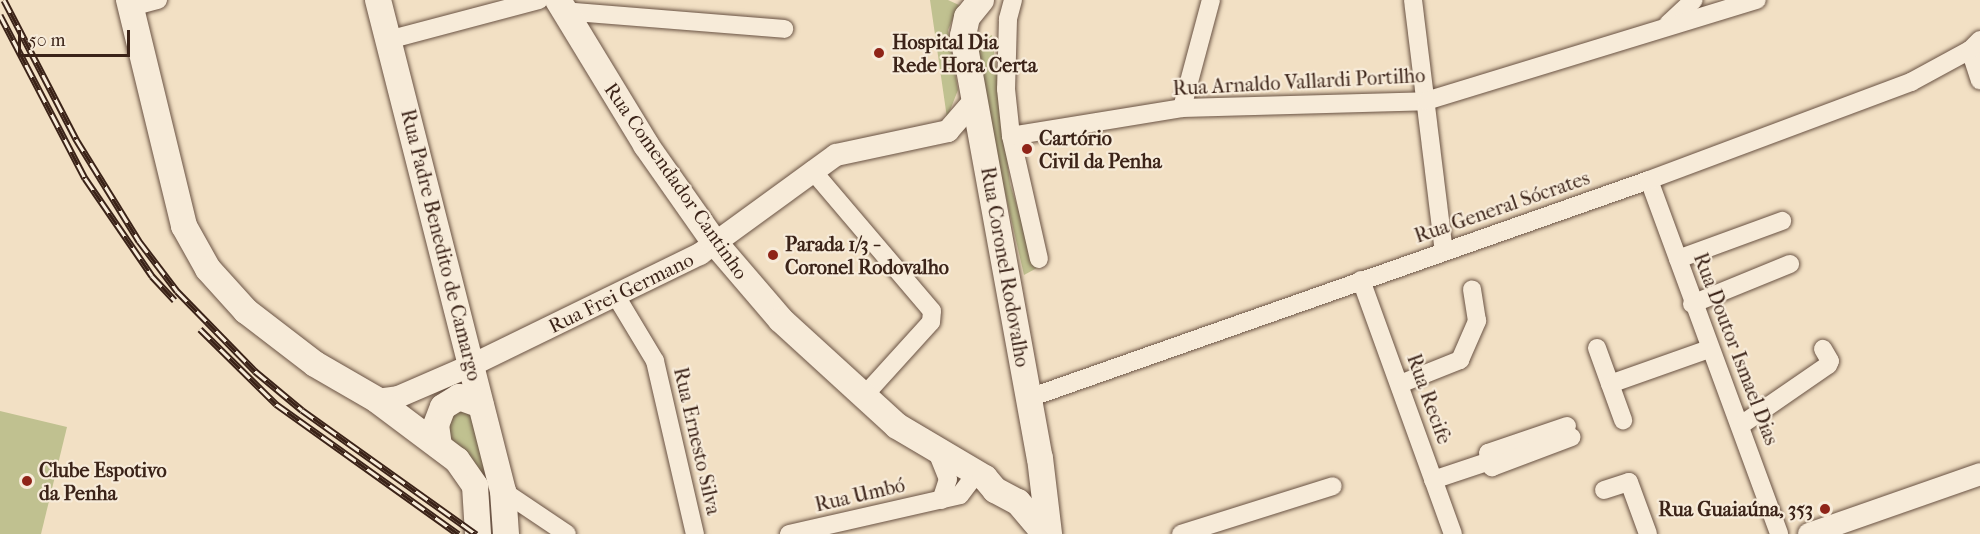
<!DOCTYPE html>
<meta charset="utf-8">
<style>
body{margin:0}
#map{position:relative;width:1980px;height:534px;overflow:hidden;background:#f2e0c4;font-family:"IM FELL French Canon",serif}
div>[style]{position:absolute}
.green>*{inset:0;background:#c0c190}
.roads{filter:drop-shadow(0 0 2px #695243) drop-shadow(0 0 2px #695243)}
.minor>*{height:18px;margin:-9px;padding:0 9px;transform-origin:9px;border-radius:9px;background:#f7ebd9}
.tertiary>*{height:22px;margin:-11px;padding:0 11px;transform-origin:11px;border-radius:11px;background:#f7ebd9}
.secondary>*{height:26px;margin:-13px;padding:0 13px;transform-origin:13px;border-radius:13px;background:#f7ebd9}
.rail>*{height:7px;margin-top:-3.5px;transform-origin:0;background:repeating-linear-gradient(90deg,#f7ebd9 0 14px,#3b2318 0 28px);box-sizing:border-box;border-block:2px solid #3b2318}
.dots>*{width:16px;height:16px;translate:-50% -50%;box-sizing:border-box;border:3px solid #f7ebd9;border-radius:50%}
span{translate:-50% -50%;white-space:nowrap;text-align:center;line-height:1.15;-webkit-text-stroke:4.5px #f7ebd9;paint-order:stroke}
.poi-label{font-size:20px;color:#3b2318;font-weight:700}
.left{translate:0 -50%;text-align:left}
.right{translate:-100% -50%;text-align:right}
.street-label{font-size:20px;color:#3b2318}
.scale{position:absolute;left:18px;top:30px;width:112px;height:27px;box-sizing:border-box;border:3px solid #3b2318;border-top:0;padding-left:8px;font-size:18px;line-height:21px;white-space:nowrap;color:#3b2318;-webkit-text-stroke:4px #f7ebd9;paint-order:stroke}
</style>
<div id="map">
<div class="green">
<i style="clip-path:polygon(930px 0,948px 0,959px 5px,948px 30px,958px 90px,947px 118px)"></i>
<i style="clip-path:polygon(992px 35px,1010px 184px,1037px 268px,1024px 275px,992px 136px,977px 43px)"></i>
<i style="clip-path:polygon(464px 408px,473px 411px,491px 495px,446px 431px,448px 419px)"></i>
<i style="clip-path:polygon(0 411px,67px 427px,41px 534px,0 534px)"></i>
</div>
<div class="roads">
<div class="minor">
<i style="left:1013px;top:0;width:20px;rotate:105deg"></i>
<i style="left:1008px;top:19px;width:70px;rotate:91.6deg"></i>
<i style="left:1006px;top:89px;width:47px;rotate:83.9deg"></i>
<i style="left:1011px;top:136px;width:126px;rotate:77.2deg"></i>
<i style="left:1413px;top:0;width:253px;rotate:83deg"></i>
<i style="left:131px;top:7px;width:28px;rotate:-15deg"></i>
<i style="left:562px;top:11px;width:223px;rotate:4.6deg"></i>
<i style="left:1668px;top:24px;width:35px;rotate:-43deg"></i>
<i style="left:388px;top:40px;width:156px;rotate:-14.8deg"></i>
<i style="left:1970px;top:50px;width:32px;rotate:72deg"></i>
<i style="left:1182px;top:108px;width:112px;rotate:-75deg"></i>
<i style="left:1011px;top:136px;width:173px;rotate:-9.3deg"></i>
<i style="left:1182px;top:108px;width:244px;rotate:-1.6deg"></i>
<i style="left:1426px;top:101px;width:346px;rotate:-17deg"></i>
<i style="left:812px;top:170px;width:185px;rotate:49.6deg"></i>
<i style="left:932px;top:311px;width:11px;rotate:95deg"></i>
<i style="left:931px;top:322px;width:101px;rotate:132.2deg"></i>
<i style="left:1649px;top:180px;width:377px;rotate:69.8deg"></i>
<i style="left:1678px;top:259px;width:111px;rotate:-20.1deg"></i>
<i style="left:1361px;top:280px;width:270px;rotate:70.1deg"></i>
<i style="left:616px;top:296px;width:76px;rotate:59deg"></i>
<i style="left:655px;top:361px;width:178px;rotate:77deg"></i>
<i style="left:1692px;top:304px;width:106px;rotate:-22.2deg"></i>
<i style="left:1597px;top:348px;width:77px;rotate:70.1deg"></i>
<i style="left:1400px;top:384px;width:65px;rotate:-21.8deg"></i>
<i style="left:1460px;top:360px;width:43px;rotate:-66.4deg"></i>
<i style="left:1477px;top:321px;width:32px;rotate:-99deg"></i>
<i style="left:1610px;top:384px;width:105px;rotate:-19.5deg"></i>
<i style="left:1029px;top:398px;width:657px;rotate:-19.37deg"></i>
<i style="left:1649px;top:180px;width:280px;rotate:-20.5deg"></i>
<i style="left:1911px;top:82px;width:67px;rotate:-28.5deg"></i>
<i style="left:1970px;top:50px;width:14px;rotate:-45deg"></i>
<i style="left:1741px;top:425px;width:106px;rotate:-34.6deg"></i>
<i style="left:1828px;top:365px;width:4px;rotate:-63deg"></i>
<i style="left:1830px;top:361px;width:14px;rotate:-120deg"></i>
<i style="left:1567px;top:426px;width:83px;rotate:161.1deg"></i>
<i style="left:1488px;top:453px;width:15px;rotate:74deg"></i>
<i style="left:1492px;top:467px;width:85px;rotate:-20.6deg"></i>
<i style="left:937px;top:452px;width:29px;rotate:68deg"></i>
<i style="left:948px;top:479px;width:22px;rotate:108deg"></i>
<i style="left:1433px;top:480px;width:60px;rotate:-18.4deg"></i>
<i style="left:1604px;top:490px;width:26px;rotate:-18deg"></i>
<i style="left:1629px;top:482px;width:55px;rotate:69.9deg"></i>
<i style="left:503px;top:491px;width:77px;rotate:33.9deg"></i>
<i style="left:789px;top:534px;width:175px;rotate:-12.8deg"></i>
<i style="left:960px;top:495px;width:26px;rotate:-53deg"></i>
<i style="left:1181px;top:534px;width:159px;rotate:-17.5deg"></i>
</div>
<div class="tertiary">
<i style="left:377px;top:400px;width:21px;rotate:-8deg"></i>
<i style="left:398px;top:397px;width:81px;rotate:-23.4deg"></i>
<i style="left:472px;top:365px;width:254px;rotate:-26deg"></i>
<i style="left:700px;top:254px;width:168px;rotate:-36.1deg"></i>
<i style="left:836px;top:155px;width:115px;rotate:-12.1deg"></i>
<i style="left:948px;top:131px;width:40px;rotate:-49deg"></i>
<i style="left:1809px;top:534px;width:181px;rotate:-19.3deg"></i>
</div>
<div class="secondary">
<i style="left:129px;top:0;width:233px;rotate:76.3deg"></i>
<i style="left:184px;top:226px;width:49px;rotate:60.8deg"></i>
<i style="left:208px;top:269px;width:57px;rotate:47.9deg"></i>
<i style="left:246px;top:311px;width:87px;rotate:37.5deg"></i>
<i style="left:315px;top:364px;width:72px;rotate:30.1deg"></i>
<i style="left:377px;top:400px;width:100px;rotate:36.9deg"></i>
<i style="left:457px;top:460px;width:32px;rotate:55deg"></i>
<i style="left:475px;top:486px;width:48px;rotate:86.4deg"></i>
<i style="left:378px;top:0;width:507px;rotate:75.72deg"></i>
<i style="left:503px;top:491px;width:43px;rotate:86deg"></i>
<i style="left:558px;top:0;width:170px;rotate:58.7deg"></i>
<i style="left:646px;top:145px;width:120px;rotate:54.9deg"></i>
<i style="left:715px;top:243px;width:101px;rotate:49.4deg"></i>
<i style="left:781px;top:320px;width:157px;rotate:42.4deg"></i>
<i style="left:897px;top:426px;width:102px;rotate:30.6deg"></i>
<i style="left:985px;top:478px;width:16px;rotate:50deg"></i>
<i style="left:995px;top:490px;width:26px;rotate:28deg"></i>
<i style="left:1018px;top:502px;width:42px;rotate:49.8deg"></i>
<i style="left:981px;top:0;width:22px;rotate:129deg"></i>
<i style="left:967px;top:17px;width:19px;rotate:102deg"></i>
<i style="left:963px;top:36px;width:429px;rotate:79.7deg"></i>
<i style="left:1040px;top:458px;width:77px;rotate:83.2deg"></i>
<i style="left:439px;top:446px;width:21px;rotate:-98deg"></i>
<i style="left:436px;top:425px;width:19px;rotate:-69deg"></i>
<i style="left:443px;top:407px;width:19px;rotate:-32deg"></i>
<i style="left:459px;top:397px;width:23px;rotate:20deg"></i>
</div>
</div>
<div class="rail">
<i style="left:4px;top:0;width:157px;rotate:62.6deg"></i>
<i style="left:76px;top:139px;width:120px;rotate:58.3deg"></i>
<i style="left:139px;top:241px;width:63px;rotate:52.8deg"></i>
<i style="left:177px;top:291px;width:112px;rotate:45.7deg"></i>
<i style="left:255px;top:371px;width:61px;rotate:39.7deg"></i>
<i style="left:302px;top:410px;width:214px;rotate:35.5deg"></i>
<i style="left:0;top:15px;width:184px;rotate:62.5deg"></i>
<i style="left:85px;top:178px;width:119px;rotate:55.6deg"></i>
<i style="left:152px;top:276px;width:33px;rotate:47deg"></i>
<i style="left:200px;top:329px;width:107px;rotate:44.6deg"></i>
<i style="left:276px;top:404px;width:224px;rotate:35.5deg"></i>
</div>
<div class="dots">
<i style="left:879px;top:53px;background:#8f2418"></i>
<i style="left:1027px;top:149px;background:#8f2418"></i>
<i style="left:773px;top:255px;background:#8f2418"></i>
<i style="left:27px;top:481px;background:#8f2418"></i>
<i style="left:1825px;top:509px;background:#8f2418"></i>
</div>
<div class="poi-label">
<span class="left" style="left:892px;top:54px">Hospital Dia<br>Rede Hora Certa</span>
<span class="left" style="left:1039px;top:150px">Cartório<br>Civil da Penha</span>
<span class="left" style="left:785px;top:256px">Parada 1/3 -<br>Coronel Rodovalho</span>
<span class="left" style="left:39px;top:482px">Clube Espotivo<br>da Penha</span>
<span class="right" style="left:1813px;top:509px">Rua Guaiaúna, 353</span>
</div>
<div class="street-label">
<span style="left:1299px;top:82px;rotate:-3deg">Rua Arnaldo Vallardi Portilho</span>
<span style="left:676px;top:181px;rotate:55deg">Rua Comendador Cantinho</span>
<span style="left:1502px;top:207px;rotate:-19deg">Rua General Sócrates</span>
<span style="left:441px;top:245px;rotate:76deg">Rua Padre Benedito de Camargo</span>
<span style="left:1005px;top:267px;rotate:80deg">Rua Coronel Rodovalho</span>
<span style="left:621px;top:293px;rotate:-26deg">Rua Frei Germano</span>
<span style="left:1736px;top:349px;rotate:69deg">Rua Doutor Ismael Dias</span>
<span style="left:1429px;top:399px;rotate:70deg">Rua Recife</span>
<span style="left:697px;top:441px;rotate:77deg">Rua Ernesto Silva</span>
<span style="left:860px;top:495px;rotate:-13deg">Rua Umbó</span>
</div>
<div class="scale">50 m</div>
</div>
